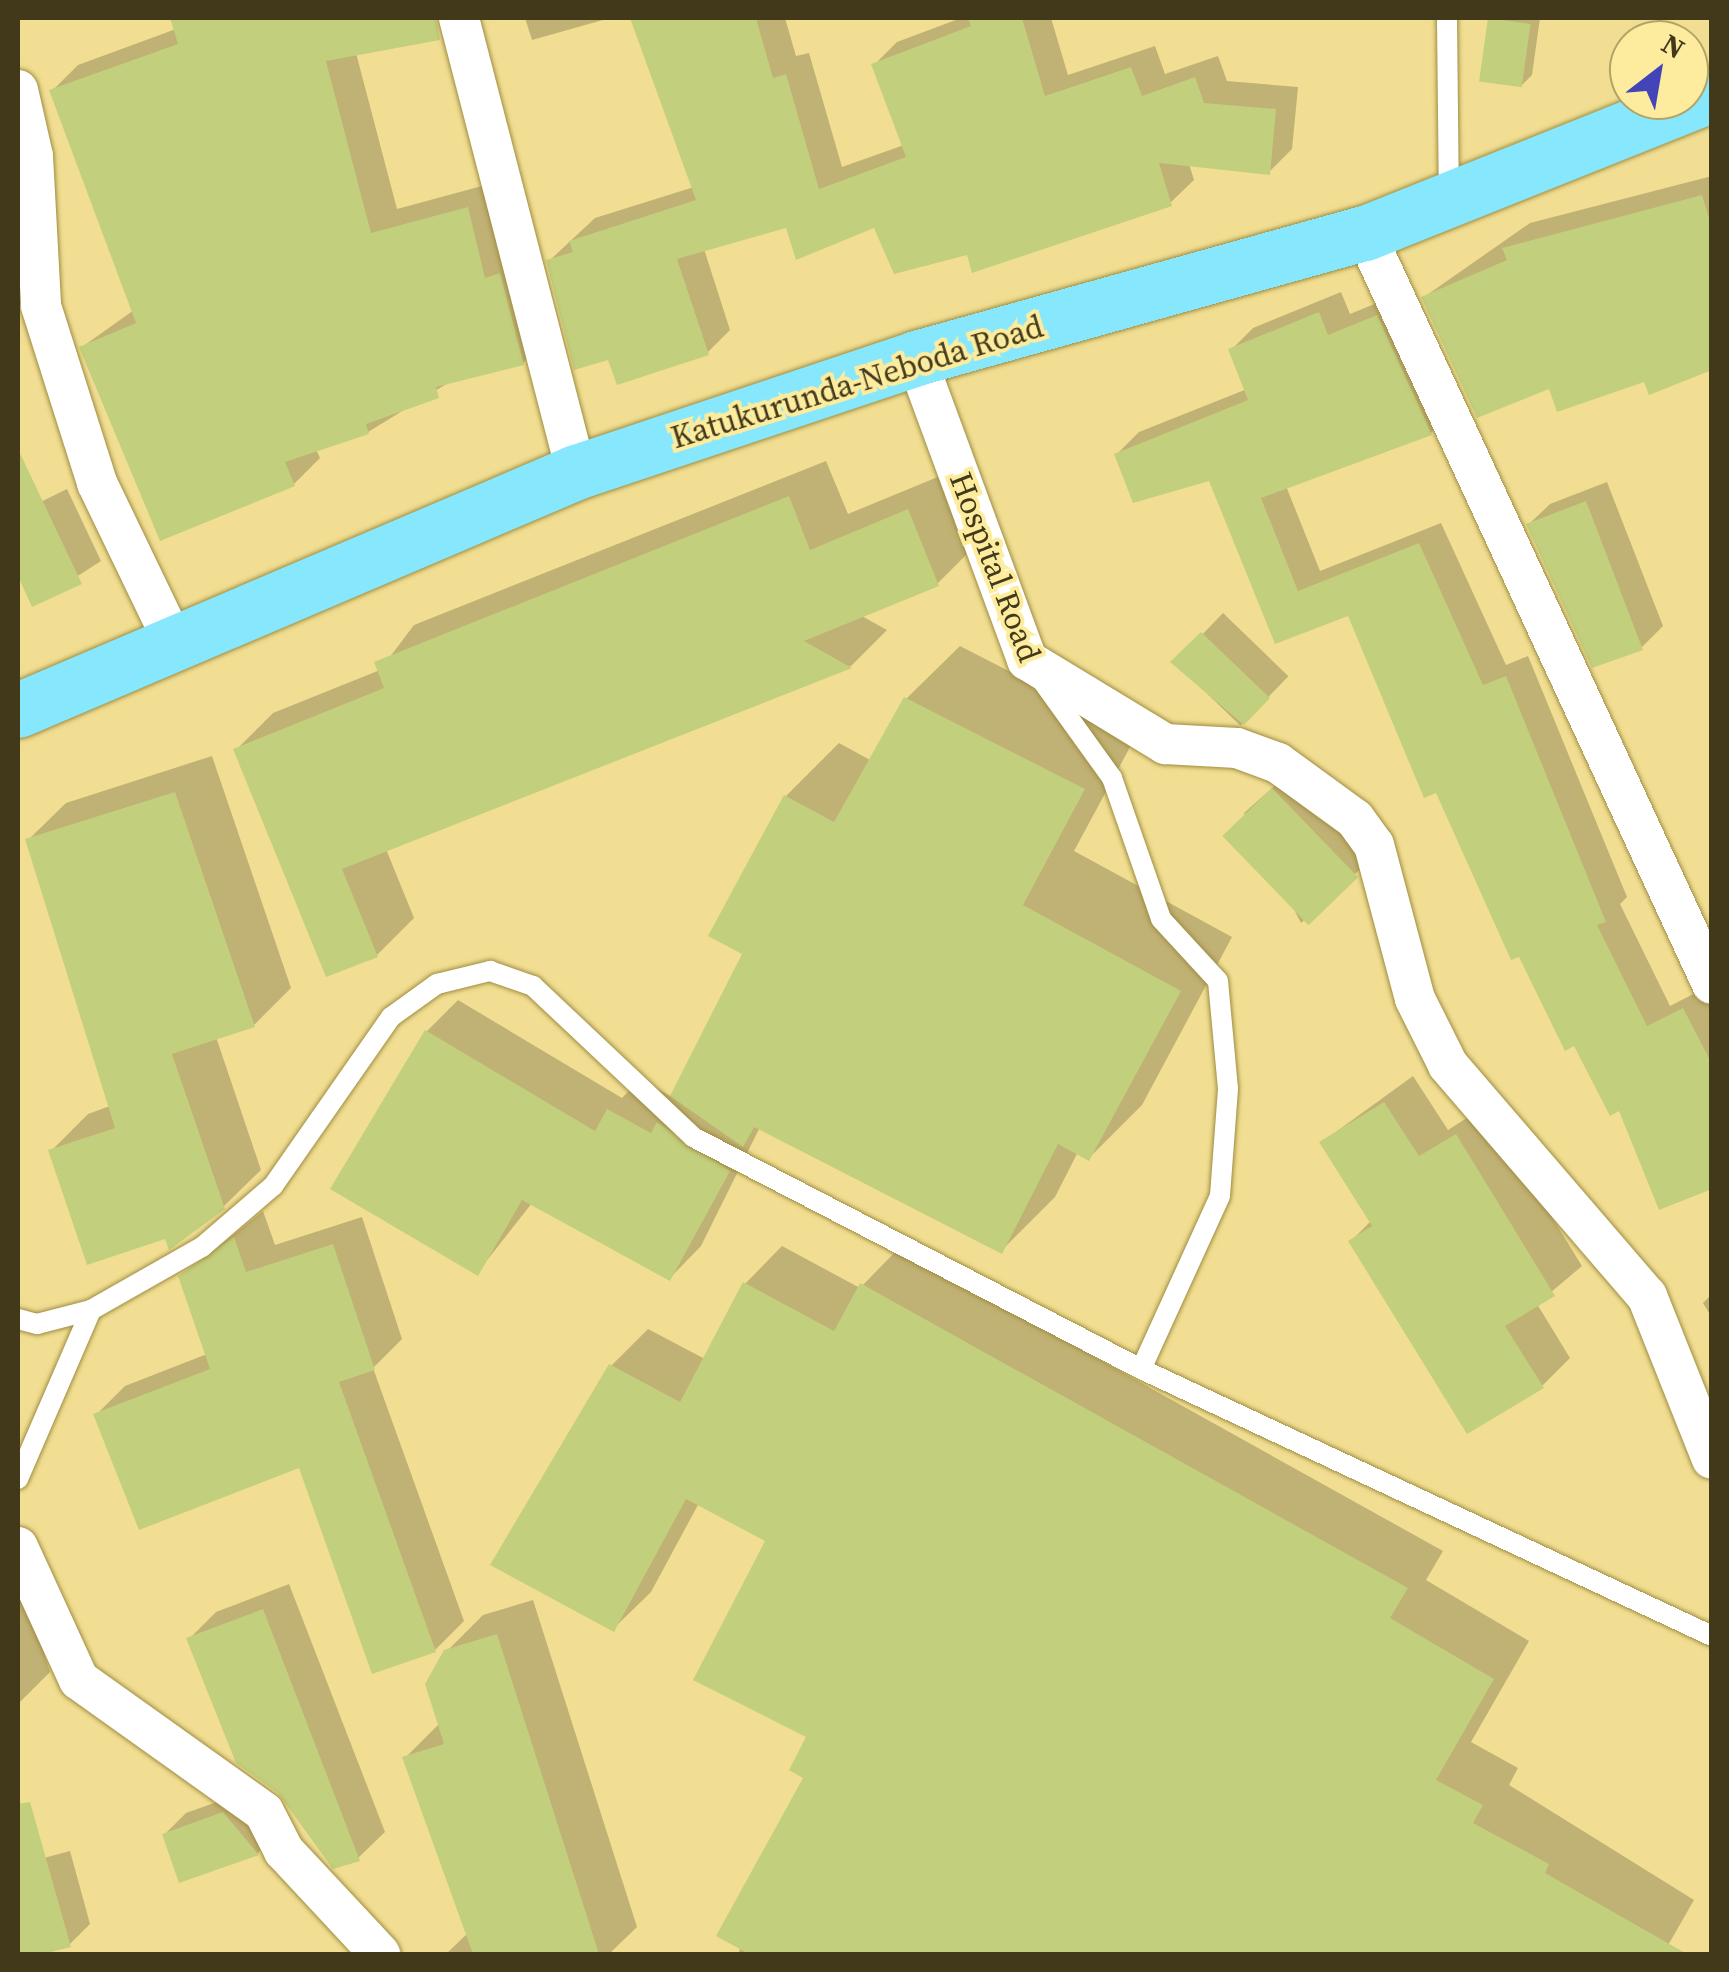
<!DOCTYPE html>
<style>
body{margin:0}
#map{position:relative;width:1729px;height:1972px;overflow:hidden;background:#f1de92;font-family:"Source Serif 4",serif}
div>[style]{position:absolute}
.shadow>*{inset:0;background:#0003;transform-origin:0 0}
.building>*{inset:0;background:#c2cf7d;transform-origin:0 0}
.roads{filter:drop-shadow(0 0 2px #9f8d41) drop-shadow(0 0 2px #9f8d41)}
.service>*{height:20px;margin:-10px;padding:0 10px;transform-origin:10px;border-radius:10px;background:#fff}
.minor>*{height:40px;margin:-20px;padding:0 20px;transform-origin:20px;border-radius:20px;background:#fff}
.primary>*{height:55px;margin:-27.5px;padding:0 27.5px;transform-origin:27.5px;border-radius:27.5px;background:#87e7fc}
span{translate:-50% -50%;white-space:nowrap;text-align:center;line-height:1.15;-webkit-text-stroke:8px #feec9e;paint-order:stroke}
.street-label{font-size:32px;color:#413919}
.frame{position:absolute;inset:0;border:20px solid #413919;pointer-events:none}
.north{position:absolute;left:1609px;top:20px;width:100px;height:100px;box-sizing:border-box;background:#feec9e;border:2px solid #b2a469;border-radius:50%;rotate:31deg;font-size:28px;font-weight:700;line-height:40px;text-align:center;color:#413919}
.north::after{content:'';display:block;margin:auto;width:35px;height:45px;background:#4344b9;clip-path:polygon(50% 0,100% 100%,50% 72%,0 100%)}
</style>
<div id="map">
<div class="shadow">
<i style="clip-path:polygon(173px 18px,411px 18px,356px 53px,397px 209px,493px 183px,549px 337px,523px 363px,453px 380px,368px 432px,316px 449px,320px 458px,294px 484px,82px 347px,134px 310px,52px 91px,78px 65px,176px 29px)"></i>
<i style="clip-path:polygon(525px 18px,610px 18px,532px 40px)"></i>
<i style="clip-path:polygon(633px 18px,785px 18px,796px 56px,809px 53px,842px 167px,904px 145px,874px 65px,897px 42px,961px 18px,1051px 18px,1068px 75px,1155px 46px,1165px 74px,1218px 56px,1227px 81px,1298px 87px,1292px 149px,1269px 172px,1189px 164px,1194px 180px,1170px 203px,969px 252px,876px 224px,787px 225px,704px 249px,730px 330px,707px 353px,610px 356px,549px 261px,595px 218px,694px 187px)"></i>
<i style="clip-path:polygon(1492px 18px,1540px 18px,1532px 75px,1522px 85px)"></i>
<i style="clip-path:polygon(1712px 176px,1712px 368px,1551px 386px,1424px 297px,1530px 223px)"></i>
<i style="clip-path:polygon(1341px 292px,1350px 314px,1399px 294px,1453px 411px,1431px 433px,1286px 486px,1320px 571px,1441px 523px,1506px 665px,1528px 656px,1627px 897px,1620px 904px,1670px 1006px,1705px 988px,1712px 1003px,1712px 1187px,1620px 1108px,1575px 1043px,1350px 613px,1277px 641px,1210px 478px,1117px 454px,1139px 432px,1247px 389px,1231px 350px,1253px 328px)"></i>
<i style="clip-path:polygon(826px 461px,848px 514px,945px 474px,974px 547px,937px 584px,860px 615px,887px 630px,851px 666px,386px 849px,414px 918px,377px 955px,236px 750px,273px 713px,380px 670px,414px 625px)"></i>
<i style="clip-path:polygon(1607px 482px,1663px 626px,1642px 647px,1529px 524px,1550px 504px)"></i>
<i style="clip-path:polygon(67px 489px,101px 561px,34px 604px,18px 571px,18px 513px)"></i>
<i style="left:1223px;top:613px;width:91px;height:69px;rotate:44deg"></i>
<i style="clip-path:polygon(960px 646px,1136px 736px,1074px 851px,1232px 937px,1142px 1105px,1089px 1158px,1078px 1152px,1055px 1197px,1002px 1250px,760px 1127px,701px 1246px,670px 1278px,532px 1203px,477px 1273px,427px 1031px,458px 1000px,622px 1098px,640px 1079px,672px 1097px,745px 953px,786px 796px,839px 743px,872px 761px,906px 699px)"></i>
<i style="clip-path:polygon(212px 756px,291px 988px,254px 1025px,216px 1037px,261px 1170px,223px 1207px,167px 1236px,51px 1151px,88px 1114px,110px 1106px,28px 840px,66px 803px)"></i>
<i style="clip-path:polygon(1294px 769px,1377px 854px,1301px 923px,1244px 813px)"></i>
<i style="clip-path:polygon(1413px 1076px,1448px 1130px,1484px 1107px,1582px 1266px,1537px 1304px,1570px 1358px,1542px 1386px,1351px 1241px,1371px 1221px,1322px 1142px)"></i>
<i style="clip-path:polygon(263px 1211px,275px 1245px,362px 1217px,402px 1339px,373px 1368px,464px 1621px,435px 1650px,300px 1465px,96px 1415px,125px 1386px,207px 1354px,181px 1277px)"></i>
<i style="clip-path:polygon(782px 1246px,860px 1288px,899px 1248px,1443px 1551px,1426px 1580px,1529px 1641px,1471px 1742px,1518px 1768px,1509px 1785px,1694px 1900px,1663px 1954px,738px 1954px,806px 1777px,809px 1736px,768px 1540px,699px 1503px,651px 1592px,613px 1629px,611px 1366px,648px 1329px,705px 1359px,745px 1284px)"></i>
<i style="clip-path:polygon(1712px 1294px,1712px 1318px,1703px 1303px)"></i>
<i style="clip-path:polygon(18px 1572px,50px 1672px,18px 1704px)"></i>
<i style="clip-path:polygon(289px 1584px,385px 1832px,358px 1858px,189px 1639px,216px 1612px)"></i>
<i style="clip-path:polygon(533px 1600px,637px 1927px,609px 1954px,446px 1954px,468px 1933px,405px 1758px,440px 1723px,446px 1652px,483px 1615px)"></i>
<i style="clip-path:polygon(245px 1792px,278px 1832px,258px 1853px,181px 1879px,165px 1834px,186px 1813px)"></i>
<i style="clip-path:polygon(70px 1851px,90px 1924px,69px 1945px,18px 1954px,18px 1865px)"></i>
</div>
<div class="building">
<i style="clip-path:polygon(170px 18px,436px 18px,440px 40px,326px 61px,371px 233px,468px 207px,485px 278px,500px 273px,524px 365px,436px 387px,439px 398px,366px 424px,369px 434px,285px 462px,295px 486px,160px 541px,79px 347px,136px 323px,49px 90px,178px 44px)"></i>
<i style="clip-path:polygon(630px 18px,756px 18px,773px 78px,786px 74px,819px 189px,906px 157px,871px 64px,971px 26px,968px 18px,1022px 18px,1045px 96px,1131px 67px,1142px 96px,1195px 77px,1204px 103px,1276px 109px,1270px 175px,1159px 163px,1172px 206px,972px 273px,967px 255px,894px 274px,874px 228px,796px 260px,786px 228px,677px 259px,709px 355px,617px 385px,608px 360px,574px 370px,546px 260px,573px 252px,569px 241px,696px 200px)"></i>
<i style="left:1488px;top:18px;width:43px;height:64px;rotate:8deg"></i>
<i style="clip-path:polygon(1702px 195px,1712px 228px,1712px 370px,1649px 395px,1644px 382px,1557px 412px,1549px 389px,1477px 418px,1421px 297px,1507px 260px,1502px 248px)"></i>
<i style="clip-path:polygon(1319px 312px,1328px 335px,1377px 315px,1432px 435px,1261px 498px,1298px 591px,1419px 543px,1483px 685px,1506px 676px,1606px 922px,1597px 925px,1647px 1026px,1683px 1008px,1712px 1064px,1712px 1189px,1659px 1210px,1619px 1111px,1610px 1116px,1574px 1046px,1565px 1051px,1519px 957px,1511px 960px,1436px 793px,1424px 798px,1348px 616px,1275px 644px,1209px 481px,1133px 503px,1114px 454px,1248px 400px,1228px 349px)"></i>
<i style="clip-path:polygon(18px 449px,82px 584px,32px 607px,18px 576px)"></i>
<i style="clip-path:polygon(789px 496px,810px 550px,908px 509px,939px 586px,804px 641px,852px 668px,342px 869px,378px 957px,326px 977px,233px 749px,384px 688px,374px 662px)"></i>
<i style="clip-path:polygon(1586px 501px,1643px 650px,1592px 668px,1526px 524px)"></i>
<i style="clip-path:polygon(1201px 632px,1270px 698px,1244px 725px,1170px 662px)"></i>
<i style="clip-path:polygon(904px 697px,1085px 789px,1023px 905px,1181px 991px,1089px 1161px,1058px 1144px,1002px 1254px,754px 1127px,743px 1147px,670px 1096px,742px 954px,708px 936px,784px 795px,834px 822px)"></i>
<i style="left:1272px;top:788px;width:124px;height:69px;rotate:46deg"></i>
<i style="clip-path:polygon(175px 792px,255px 1027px,172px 1054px,225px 1209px,169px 1250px,165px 1239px,87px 1265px,48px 1150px,115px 1128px,25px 839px)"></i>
<i style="clip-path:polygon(425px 1030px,595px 1131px,607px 1109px,651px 1133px,657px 1122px,730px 1171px,670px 1281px,522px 1200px,478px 1276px,330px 1189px)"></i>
<i style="clip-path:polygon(1384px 1102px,1419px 1156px,1456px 1134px,1555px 1296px,1505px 1326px,1544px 1388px,1467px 1434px,1348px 1241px,1372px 1226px,1319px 1142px)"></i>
<i style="clip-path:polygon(234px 1237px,246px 1272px,333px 1244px,375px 1370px,339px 1382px,436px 1652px,372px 1674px,299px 1468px,139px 1530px,93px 1414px,210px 1369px,178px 1276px)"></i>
<i style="clip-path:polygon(743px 1282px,834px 1331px,860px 1283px,1408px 1588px,1390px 1618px,1494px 1679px,1436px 1780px,1483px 1805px,1473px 1823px,1549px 1864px,1545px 1873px,1687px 1954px,749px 1954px,716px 1936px,803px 1778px,789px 1770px,806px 1737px,693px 1680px,765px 1541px,686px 1499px,614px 1632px,490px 1565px,609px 1364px,680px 1402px)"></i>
<i style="clip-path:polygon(263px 1609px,360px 1861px,333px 1869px,278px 1793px,236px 1763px,186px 1638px)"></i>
<i style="clip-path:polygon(497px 1634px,599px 1954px,473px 1954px,402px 1757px,444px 1744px,425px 1684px,444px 1650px)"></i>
<i style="clip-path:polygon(30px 1802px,71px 1947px,43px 1954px,18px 1954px,18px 1804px)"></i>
<i style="clip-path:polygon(223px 1812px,259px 1855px,179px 1883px,162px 1834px)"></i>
</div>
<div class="roads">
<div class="service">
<i style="left:1447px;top:18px;width:179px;rotate:89.4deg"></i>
<i style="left:1043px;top:682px;width:118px;rotate:54.3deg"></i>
<i style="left:1112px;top:778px;width:149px;rotate:70.8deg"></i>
<i style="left:1161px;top:919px;width:84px;rotate:47.4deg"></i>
<i style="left:1218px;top:981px;width:108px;rotate:84.7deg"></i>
<i style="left:1228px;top:1089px;width:107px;rotate:94.3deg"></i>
<i style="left:1220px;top:1196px;width:190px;rotate:114.5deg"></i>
<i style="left:18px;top:1319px;width:20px;rotate:15deg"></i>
<i style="left:37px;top:1324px;width:56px;rotate:-14.5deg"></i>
<i style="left:91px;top:1310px;width:128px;rotate:-29.6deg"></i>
<i style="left:202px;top:1247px;width:94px;rotate:-40.7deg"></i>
<i style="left:273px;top:1186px;width:206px;rotate:-55.1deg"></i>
<i style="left:391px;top:1017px;width:57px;rotate:-35.7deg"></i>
<i style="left:437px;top:984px;width:55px;rotate:-13.8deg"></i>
<i style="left:490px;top:971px;width:46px;rotate:19.2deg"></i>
<i style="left:533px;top:986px;width:220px;rotate:43.3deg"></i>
<i style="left:693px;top:1137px;width:505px;rotate:27.38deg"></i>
<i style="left:1141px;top:1369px;width:630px;rotate:25.06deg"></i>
<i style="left:18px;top:1479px;width:184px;rotate:-66.6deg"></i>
</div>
<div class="minor">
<i style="left:459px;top:18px;width:469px;rotate:75.5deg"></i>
<i style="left:18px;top:90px;width:68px;rotate:77.2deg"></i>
<i style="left:33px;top:156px;width:150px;rotate:86.9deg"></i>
<i style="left:41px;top:306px;width:186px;rotate:72.4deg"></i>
<i style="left:97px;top:483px;width:173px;rotate:64.3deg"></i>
<i style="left:1365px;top:233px;width:827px;rotate:65.2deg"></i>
<i style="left:916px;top:358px;width:322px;rotate:69.8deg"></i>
<i style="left:1027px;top:660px;width:162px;rotate:31.3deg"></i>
<i style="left:1165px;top:744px;width:72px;rotate:3.2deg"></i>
<i style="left:1237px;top:748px;width:44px;rotate:20.1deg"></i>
<i style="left:1278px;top:763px;width:95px;rotate:36deg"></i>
<i style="left:1355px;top:819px;width:32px;rotate:54deg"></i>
<i style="left:1374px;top:845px;width:159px;rotate:75.1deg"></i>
<i style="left:1415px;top:999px;width:74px;rotate:63.4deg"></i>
<i style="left:1448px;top:1065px;width:305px;rotate:49.3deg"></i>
<i style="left:1647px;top:1296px;width:175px;rotate:68.3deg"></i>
<i style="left:18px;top:1547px;width:146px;rotate:65.4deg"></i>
<i style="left:79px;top:1680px;width:227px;rotate:35.5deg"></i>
<i style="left:264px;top:1812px;width:44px;rotate:62.9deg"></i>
<i style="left:284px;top:1851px;width:141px;rotate:47deg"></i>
</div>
<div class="primary">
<i style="left:18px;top:710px;width:607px;rotate:-23.1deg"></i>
<i style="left:576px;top:472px;width:359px;rotate:-18.5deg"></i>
<i style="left:916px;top:358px;width:466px;rotate:-15.6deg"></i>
<i style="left:1365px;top:233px;width:374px;rotate:-21.8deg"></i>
</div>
</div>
<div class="street-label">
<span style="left:857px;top:382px;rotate:-17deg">Katukurunda-Neboda Road</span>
<span style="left:995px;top:567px;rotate:69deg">Hospital Road</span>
</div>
<div class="frame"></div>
<div class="north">N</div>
</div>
